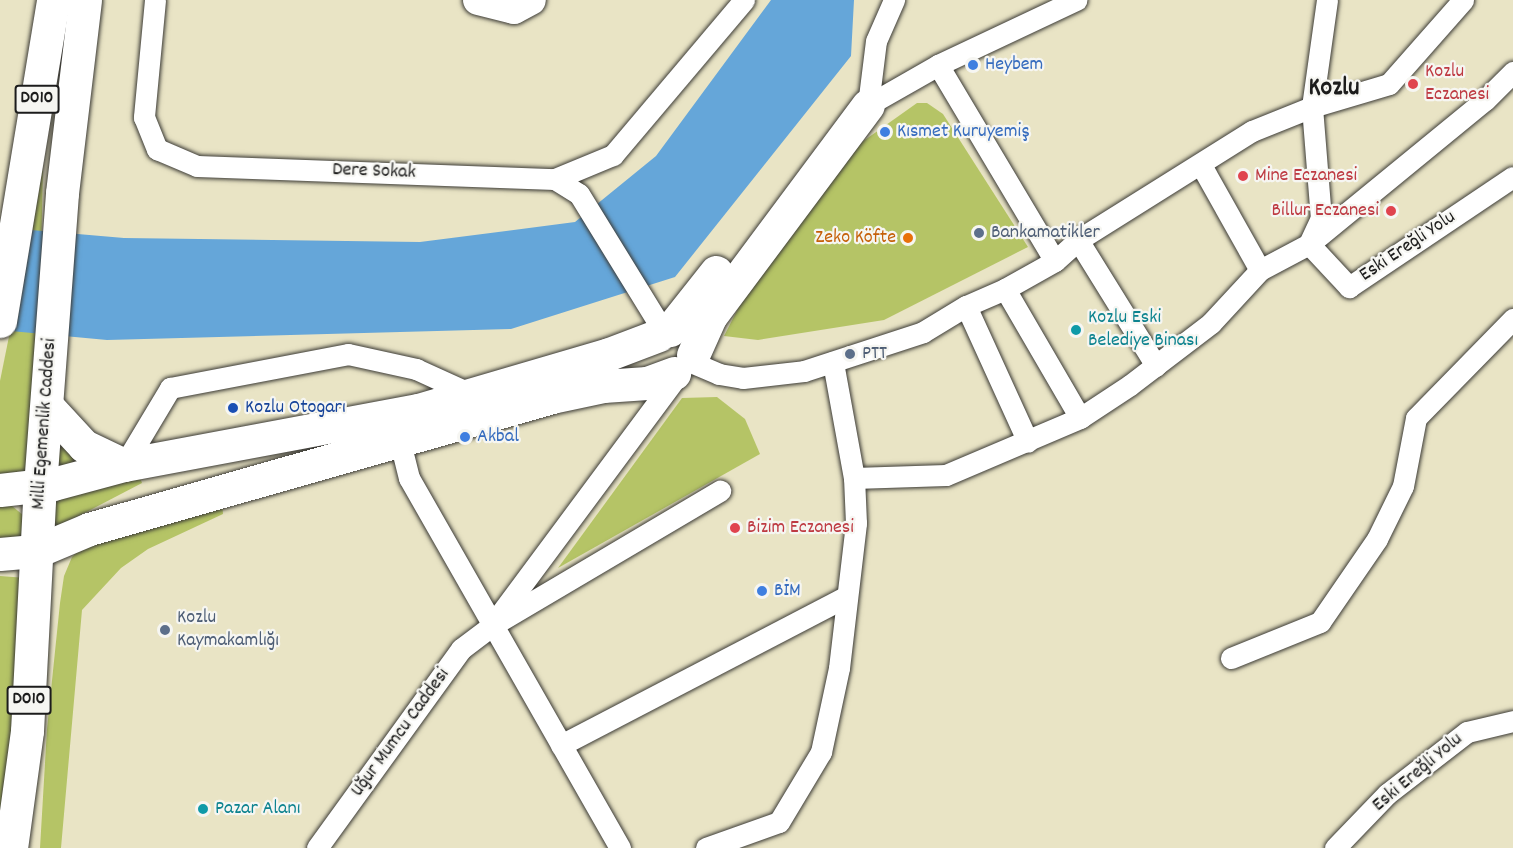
<!DOCTYPE html>
<meta charset="utf-8">
<style>
body{margin:0}
#map{position:relative;width:1513px;height:848px;overflow:hidden;background:#e9e4c5;font-family:Dekko,sans-serif}
div>[style]{position:absolute}
.green>*{inset:0;background:#b5c466}
.water>*{inset:0;background:#65a6d9}
.roads{filter:drop-shadow(0 0 2px #3b3a35) drop-shadow(0 0 2px #3b3a35)}
.street>*{height:21px;margin:-10.5px;padding:0 10.5px;transform-origin:10.5px;border-radius:10.5px;background:#fff}
.secondary>*{height:30px;margin:-15px;padding:0 15px;transform-origin:15px;border-radius:15px;background:#fff}
.highway>*{height:33px;margin:-16.5px;padding:0 16.5px;transform-origin:16.5px;border-radius:16.5px;background:#fff}
.dots>*{width:16px;height:16px;translate:-50% -50%;box-sizing:border-box;border:3px solid #f6f6f2;border-radius:50%}
span{translate:-50% -50%;white-space:nowrap;text-align:center;line-height:1.15;-webkit-text-stroke:4.5px #f6f6f2;paint-order:stroke}
.shield-label span{padding:2px 4px;background:#f6f6f2;border:2px solid;border-radius:4px;-webkit-text-stroke-width:0}
.shield-label{font-size:18px;color:#1c1c1c;font-weight:700}
.shop-label{font-size:20px;color:#366cbe}
.left{translate:0 -50%;text-align:left}
.health-label{font-size:20px;color:#be3a42}
.right{translate:-100% -50%;text-align:right}
.street-label{font-size:20px;color:#1c1c1c}
.service-label{font-size:20px;color:#4e5e75}
.food-label{font-size:20px;color:#c56008}
.culture-label{font-size:20px;color:#0d838f}
.transit-label{font-size:20px;color:#164399}
.district-label{font-size:26px;color:#1c1c1c;font-weight:700}
</style>
<div id="map">
<div class="green">
<i style="clip-path:polygon(917px 103px,927px 103px,943px 114px,1028px 247px,884px 320px,758px 340px,724px 336px,747px 291px,862px 142px)"></i>
<i style="clip-path:polygon(43px 168px,36px 477px,0 474px,0 381px)"></i>
<i style="clip-path:polygon(717px 397px,745px 419px,760px 454px,558px 568px,682px 398px)"></i>
<i style="clip-path:polygon(60px 427px,96px 465px,50px 473px)"></i>
<i style="clip-path:polygon(139px 475px,142px 483px,52px 530px,52px 500px)"></i>
<i style="clip-path:polygon(222px 502px,223px 514px,148px 549px,121px 568px,82px 610px,61px 848px,40px 848px,47px 729px,60px 603px,64px 576px,72px 557px,86px 543px)"></i>
<i style="clip-path:polygon(0 505px,12px 506px,23px 515px,25px 535px,0 549px)"></i>
<i style="clip-path:polygon(0 576px,26px 578px,0 848px)"></i>
</div>
<div class="water">
<i style="clip-path:polygon(771px 0,854px 0,851px 56px,675px 277px,511px 329px,107px 340px,0 330px,8px 228px,124px 238px,420px 242px,575px 222px,656px 156px)"></i>
</div>
<div class="roads">
<div class="street">
<i style="left:155px;top:0;width:118px;rotate:95.4deg"></i>
<i style="left:144px;top:117px;width:35px;rotate:68deg"></i>
<i style="left:157px;top:149px;width:43px;rotate:23deg"></i>
<i style="left:197px;top:166px;width:358px;rotate:2.1deg"></i>
<i style="left:555px;top:179px;width:28px;rotate:32deg"></i>
<i style="left:579px;top:194px;width:162px;rotate:58.4deg"></i>
<i style="left:1327px;top:0;width:108px;rotate:98deg"></i>
<i style="left:1312px;top:107px;width:111px;rotate:85.4deg"></i>
<i style="left:1321px;top:218px;width:29px;rotate:115deg"></i>
<i style="left:1309px;top:244px;width:59px;rotate:47.1deg"></i>
<i style="left:1349px;top:287px;width:197px;rotate:-33.9deg"></i>
<i style="left:938px;top:65px;width:228px;rotate:59.2deg"></i>
<i style="left:868px;top:105px;width:81px;rotate:-29.7deg"></i>
<i style="left:938px;top:65px;width:153px;rotate:-25.2deg"></i>
<i style="left:868px;top:105px;width:64px;rotate:-82.9deg"></i>
<i style="left:876px;top:41px;width:45px;rotate:-66.3deg"></i>
<i style="left:1201px;top:165px;width:120px;rotate:60.7deg"></i>
<i style="left:555px;top:179px;width:63px;rotate:-22.5deg"></i>
<i style="left:613px;top:155px;width:203px;rotate:-49.8deg"></i>
<i style="left:1078px;top:240px;width:148px;rotate:58.2deg"></i>
<i style="left:1005px;top:289px;width:149px;rotate:59.8deg"></i>
<i style="left:966px;top:306px;width:149px;rotate:65.5deg"></i>
<i style="left:691px;top:362px;width:30px;rotate:23deg"></i>
<i style="left:719px;top:374px;width:24px;rotate:9deg"></i>
<i style="left:743px;top:378px;width:61px;rotate:-6.5deg"></i>
<i style="left:804px;top:371px;width:125px;rotate:-18.1deg"></i>
<i style="left:923px;top:332px;width:50px;rotate:-31.2deg"></i>
<i style="left:966px;top:306px;width:43px;rotate:-23.6deg"></i>
<i style="left:1005px;top:289px;width:57px;rotate:-29.2deg"></i>
<i style="left:1055px;top:261px;width:31px;rotate:-42deg"></i>
<i style="left:1078px;top:240px;width:205px;rotate:-32.1deg"></i>
<i style="left:1252px;top:131px;width:65px;rotate:-21.8deg"></i>
<i style="left:1312px;top:107px;width:80px;rotate:-16.6deg"></i>
<i style="left:1389px;top:84px;width:112px;rotate:-48.6deg"></i>
<i style="left:400px;top:442px;width:37px;rotate:76deg"></i>
<i style="left:409px;top:478px;width:426px;rotate:60.3deg"></i>
<i style="left:124px;top:465px;width:90px;rotate:-59.1deg"></i>
<i style="left:170px;top:388px;width:181px;rotate:-10.8deg"></i>
<i style="left:348px;top:354px;width:70px;rotate:12.4deg"></i>
<i style="left:416px;top:369px;width:63px;rotate:24.5deg"></i>
<i style="left:854px;top:478px;width:92px;rotate:-1.9deg"></i>
<i style="left:946px;top:475px;width:146px;rotate:-23deg"></i>
<i style="left:1080px;top:418px;width:60px;rotate:-33.4deg"></i>
<i style="left:1130px;top:385px;width:102px;rotate:-37.4deg"></i>
<i style="left:1211px;top:323px;width:72px;rotate:-47.2deg"></i>
<i style="left:1260px;top:270px;width:55px;rotate:-28deg"></i>
<i style="left:1309px;top:244px;width:227px;rotate:-39.3deg"></i>
<i style="left:1485px;top:100px;width:40px;rotate:-45deg"></i>
<i style="left:498px;top:617px;width:305px;rotate:-53.4deg"></i>
<i style="left:1231px;top:658px;width:96px;rotate:-22deg"></i>
<i style="left:1320px;top:622px;width:101px;rotate:-55.5deg"></i>
<i style="left:1377px;top:539px;width:59px;rotate:-63.9deg"></i>
<i style="left:1403px;top:486px;width:69px;rotate:-79.2deg"></i>
<i style="left:1416px;top:418px;width:139px;rotate:-45.6deg"></i>
<i style="left:561px;top:745px;width:320px;rotate:-27.5deg"></i>
<i style="left:317px;top:848px;width:246px;rotate:-54.1deg"></i>
<i style="left:461px;top:649px;width:40px;rotate:-37deg"></i>
<i style="left:493px;top:625px;width:264px;rotate:-30.6deg"></i>
<i style="left:706px;top:848px;width:77px;rotate:-19.6deg"></i>
<i style="left:779px;top:822px;width:82px;rotate:-59deg"></i>
<i style="left:821px;top:752px;width:86px;rotate:-77.9deg"></i>
<i style="left:839px;top:668px;width:146px;rotate:-83.3deg"></i>
<i style="left:856px;top:523px;width:45px;rotate:-92.5deg"></i>
<i style="left:854px;top:478px;width:118px;rotate:-100.3deg"></i>
<i style="left:1335px;top:848px;width:75px;rotate:-46.1deg"></i>
<i style="left:1387px;top:794px;width:101px;rotate:-37.8deg"></i>
<i style="left:1467px;top:732px;width:47px;rotate:-13.4deg"></i>
</div>
<div class="secondary">
<i style="left:478px;top:0;width:37px;rotate:14deg"></i>
<i style="left:514px;top:9px;width:19px;rotate:-28deg"></i>
</div>
<div class="highway">
<i style="left:0;top:321px;width:325px;rotate:-80.6deg"></i>
<i style="left:670px;top:330px;width:74px;rotate:-51.6deg"></i>
<i style="left:693px;top:355px;width:42px;rotate:-65.9deg"></i>
<i style="left:710px;top:317px;width:264px;rotate:-53.3deg"></i>
<i style="left:47px;top:406px;width:54px;rotate:47.2deg"></i>
<i style="left:84px;top:446px;width:44px;rotate:25.4deg"></i>
<i style="left:0;top:490px;width:53px;rotate:-6.5deg"></i>
<i style="left:53px;top:484px;width:73px;rotate:-15deg"></i>
<i style="left:124px;top:465px;width:299px;rotate:-10.6deg"></i>
<i style="left:418px;top:410px;width:199px;rotate:-16.3deg"></i>
<i style="left:609px;top:354px;width:53px;rotate:-20.8deg"></i>
<i style="left:0;top:554px;width:37px;rotate:-5deg"></i>
<i style="left:37px;top:551px;width:56px;rotate:-22.9deg"></i>
<i style="left:89px;top:529px;width:480px;rotate:-15.9deg"></i>
<i style="left:551px;top:397px;width:53px;rotate:-11.9deg"></i>
<i style="left:603px;top:386px;width:44px;rotate:-3.9deg"></i>
<i style="left:647px;top:383px;width:29px;rotate:-20deg"></i>
<i style="left:11px;top:848px;width:118px;rotate:-82.2deg"></i>
<i style="left:27px;top:731px;width:245px;rotate:-87deg"></i>
<i style="left:40px;top:486px;width:294px;rotate:-85.7deg"></i>
<i style="left:62px;top:193px;width:194px;rotate:-83.2deg"></i>
</div>
</div>
<div class="dots">
<i style="left:973px;top:65px;background:#3f7fe0"></i>
<i style="left:1413px;top:84px;background:#e0444e"></i>
<i style="left:885px;top:132px;background:#3f7fe0"></i>
<i style="left:1243px;top:176px;background:#e0444e"></i>
<i style="left:1391px;top:211px;background:#e0444e"></i>
<i style="left:979px;top:233px;background:#5c6f8a"></i>
<i style="left:908px;top:238px;background:#e8710a"></i>
<i style="left:1076px;top:330px;background:#0f9aa8"></i>
<i style="left:850px;top:354px;background:#5c6f8a"></i>
<i style="left:233px;top:408px;background:#1a4fb4"></i>
<i style="left:465px;top:437px;background:#3f7fe0"></i>
<i style="left:735px;top:528px;background:#e0444e"></i>
<i style="left:762px;top:591px;background:#3f7fe0"></i>
<i style="left:165px;top:630px;background:#5c6f8a"></i>
<i style="left:203px;top:809px;background:#0f9aa8"></i>
</div>
<div class="shield-label">
<span style="left:37px;top:99px">D010</span>
<span style="left:29px;top:700px">D010</span>
</div>
<div class="shop-label">
<span class="left" style="left:985px;top:65px">Heybem</span>
<span class="left" style="left:897px;top:132px">Kısmet Kuruyemiş</span>
<span class="left" style="left:477px;top:437px">Akbal</span>
<span class="left" style="left:774px;top:591px">BİM</span>
</div>
<div class="health-label">
<span class="left" style="left:1425px;top:84px">Kozlu<br>Eczanesi</span>
<span class="left" style="left:1255px;top:176px">Mine Eczanesi</span>
<span class="right" style="left:1379px;top:211px">Billur Eczanesi</span>
<span class="left" style="left:747px;top:528px">Bizim Eczanesi</span>
</div>
<div class="street-label">
<span style="left:374px;top:172px;rotate:2deg">Dere Sokak</span>
<span style="left:1408px;top:247px;rotate:-34deg">Eski Ereğli Yolu</span>
<span style="left:45px;top:424px;rotate:-86deg">Milli Egemenlik Caddesi</span>
<span style="left:401px;top:733px;rotate:-54deg">Uğur Mumcu Caddesi</span>
<span style="left:1418px;top:773px;rotate:-40deg">Eski Ereğli Yolu</span>
</div>
<div class="service-label">
<span class="left" style="left:991px;top:233px">Bankamatikler</span>
<span class="left" style="left:862px;top:354px">PTT</span>
<span class="left" style="left:177px;top:630px">Kozlu<br>Kaymakamlığı</span>
</div>
<div class="food-label">
<span class="right" style="left:896px;top:238px">Zeko Köfte</span>
</div>
<div class="culture-label">
<span class="left" style="left:1088px;top:330px">Kozlu Eski<br>Belediye Binası</span>
<span class="left" style="left:215px;top:809px">Pazar Alanı</span>
</div>
<div class="transit-label">
<span class="left" style="left:245px;top:408px">Kozlu Otogarı</span>
</div>
<div class="district-label">
<span style="left:1334px;top:89px">Kozlu</span>
</div>
</div>
